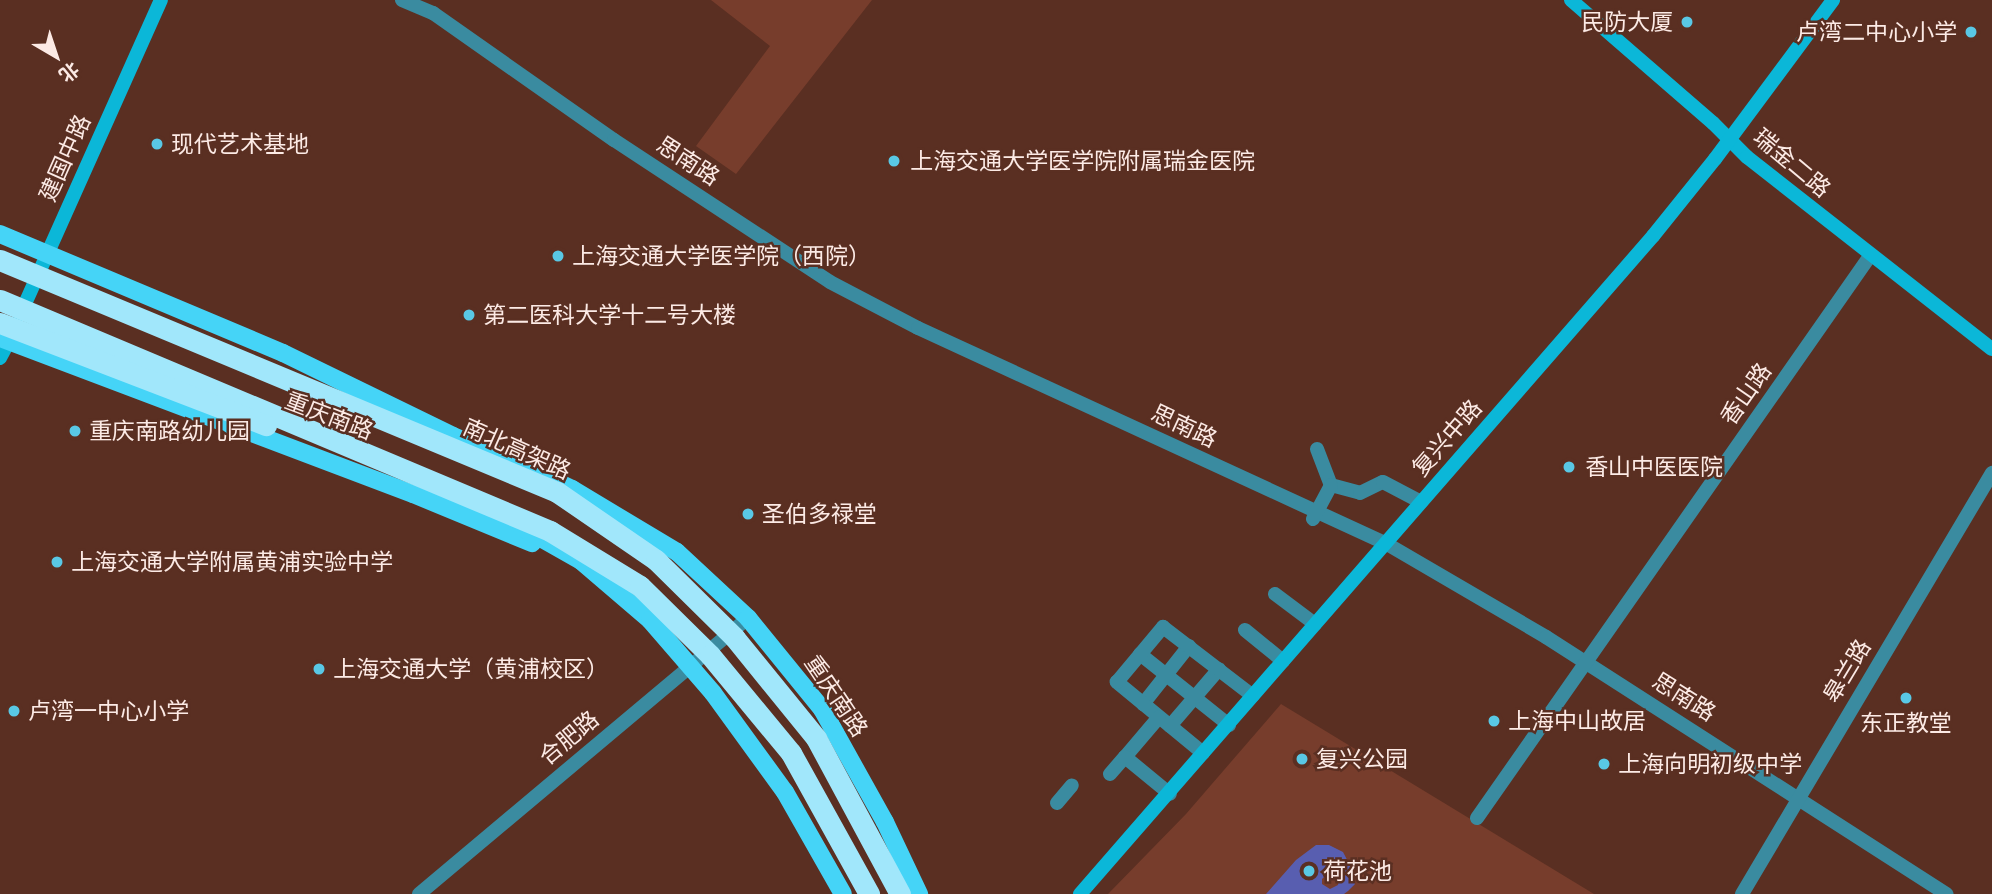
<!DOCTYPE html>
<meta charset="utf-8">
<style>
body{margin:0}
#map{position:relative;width:1992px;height:894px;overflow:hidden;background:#5a2f22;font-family:"Public Sans","Noto Sans SC",sans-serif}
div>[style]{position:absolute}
.green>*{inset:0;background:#773d2c}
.water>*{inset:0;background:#585eb0}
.street>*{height:14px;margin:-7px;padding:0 7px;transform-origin:7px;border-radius:7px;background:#3a8ba0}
.secondary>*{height:14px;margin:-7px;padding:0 7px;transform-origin:7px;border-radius:7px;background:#0bb7d8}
.primary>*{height:18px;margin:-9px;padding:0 9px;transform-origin:9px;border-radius:9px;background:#45d4f7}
.highway-bridge>*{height:21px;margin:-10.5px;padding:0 10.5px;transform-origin:10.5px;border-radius:10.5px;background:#a1e7fb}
.dots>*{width:19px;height:19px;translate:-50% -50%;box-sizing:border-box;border:4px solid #5a2f22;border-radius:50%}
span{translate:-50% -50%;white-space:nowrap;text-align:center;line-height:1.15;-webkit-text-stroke:5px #5a2f22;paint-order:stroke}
.poi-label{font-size:23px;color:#fceae5}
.right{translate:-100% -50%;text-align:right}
.left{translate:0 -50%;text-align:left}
.street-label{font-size:23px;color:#fceae5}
.north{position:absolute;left:21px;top:21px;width:70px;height:70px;-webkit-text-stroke:5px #5a2f22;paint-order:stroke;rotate:141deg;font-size:19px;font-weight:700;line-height:28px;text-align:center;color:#fceae5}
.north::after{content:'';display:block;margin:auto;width:24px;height:32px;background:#fceae5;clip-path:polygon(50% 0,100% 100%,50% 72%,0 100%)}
</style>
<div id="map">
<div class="green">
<i style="clip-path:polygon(711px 0,872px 0,736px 174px,696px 146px,770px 46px)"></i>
<i style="clip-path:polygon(1281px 704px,1594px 894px,1108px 894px,1186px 814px)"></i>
</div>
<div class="water">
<i style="clip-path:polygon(evenodd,1316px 845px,1329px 845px,1343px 852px,1354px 873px,1355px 884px,1348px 891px,1344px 894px,1266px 894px,1296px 860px,1316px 845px,1332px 869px,1339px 873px,1339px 879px,1338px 885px,1330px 889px,1322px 884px,1322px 879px,1332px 869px)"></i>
</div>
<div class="street">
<i style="left:402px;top:0;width:34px;rotate:23deg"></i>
<i style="left:433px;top:13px;width:221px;rotate:35.1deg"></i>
<i style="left:614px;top:140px;width:258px;rotate:33.3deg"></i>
<i style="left:830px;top:282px;width:99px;rotate:27.6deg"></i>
<i style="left:918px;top:328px;width:516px;rotate:24.73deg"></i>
<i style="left:1387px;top:544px;width:184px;rotate:30.3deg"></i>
<i style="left:1546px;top:637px;width:476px;rotate:32.7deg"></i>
<i style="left:1317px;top:449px;width:39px;rotate:69deg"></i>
<i style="left:1331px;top:485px;width:30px;rotate:15deg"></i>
<i style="left:1360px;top:493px;width:25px;rotate:-26deg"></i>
<i style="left:1383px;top:482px;width:43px;rotate:27.8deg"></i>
<i style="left:1313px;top:519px;width:38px;rotate:-62deg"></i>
<i style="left:1275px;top:594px;width:50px;rotate:36.9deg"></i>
<i style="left:1245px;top:630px;width:49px;rotate:39.2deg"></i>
<i style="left:1140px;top:654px;width:114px;rotate:38.6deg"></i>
<i style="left:1143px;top:704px;width:74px;rotate:-51.6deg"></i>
<i style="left:1170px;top:726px;width:75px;rotate:-49.3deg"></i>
<i style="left:1203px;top:753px;width:112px;rotate:-140.5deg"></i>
<i style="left:1117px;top:682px;width:72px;rotate:-50.1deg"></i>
<i style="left:1163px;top:627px;width:113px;rotate:37.5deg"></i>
<i style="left:1125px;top:757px;width:52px;rotate:-49.6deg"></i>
<i style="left:1110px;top:774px;width:23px;rotate:-49deg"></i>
<i style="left:1125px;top:757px;width:58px;rotate:39.4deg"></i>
<i style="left:1057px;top:803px;width:23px;rotate:-50deg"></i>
<i style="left:1477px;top:818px;width:686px;rotate:-55.04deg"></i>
<i style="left:419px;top:894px;width:429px;rotate:-40deg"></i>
<i style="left:1742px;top:894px;width:490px;rotate:-59.3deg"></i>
</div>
<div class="secondary">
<i style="left:1571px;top:0;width:188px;rotate:40.9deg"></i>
<i style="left:1713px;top:123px;width:48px;rotate:45deg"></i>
<i style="left:1747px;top:157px;width:311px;rotate:38.1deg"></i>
<i style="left:20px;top:315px;width:345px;rotate:-65.9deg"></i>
<i style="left:0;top:358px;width:27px;rotate:-62deg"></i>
<i style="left:1080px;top:894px;width:873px;rotate:-48.95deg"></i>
<i style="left:1653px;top:236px;width:99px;rotate:-51.2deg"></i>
<i style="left:1715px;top:159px;width:198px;rotate:-53.4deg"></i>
</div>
<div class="primary">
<i style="left:0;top:234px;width:307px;rotate:22.8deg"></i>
<i style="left:283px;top:353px;width:189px;rotate:26deg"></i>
<i style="left:453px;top:436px;width:73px;rotate:22.7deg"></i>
<i style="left:520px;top:464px;width:58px;rotate:25.7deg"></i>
<i style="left:572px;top:489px;width:122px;rotate:31deg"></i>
<i style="left:677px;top:552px;width:97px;rotate:42.9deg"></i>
<i style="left:748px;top:618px;width:117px;rotate:50.9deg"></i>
<i style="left:822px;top:709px;width:129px;rotate:60.9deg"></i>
<i style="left:885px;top:822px;width:80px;rotate:64.7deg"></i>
<i style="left:0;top:338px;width:441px;rotate:20.7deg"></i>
<i style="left:413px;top:494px;width:129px;rotate:22.4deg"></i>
<i style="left:521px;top:527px;width:69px;rotate:29.5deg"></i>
<i style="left:581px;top:561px;width:91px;rotate:40.5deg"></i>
<i style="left:650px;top:620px;width:96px;rotate:49.2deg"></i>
<i style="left:713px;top:693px;width:122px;rotate:54deg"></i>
<i style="left:785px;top:792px;width:117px;rotate:60.4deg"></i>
</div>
<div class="highway-bridge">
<i style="left:0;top:260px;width:603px;rotate:22.61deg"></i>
<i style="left:557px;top:492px;width:120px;rotate:34.5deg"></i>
<i style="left:656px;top:560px;width:110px;rotate:44.6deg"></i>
<i style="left:734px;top:637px;width:130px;rotate:50.9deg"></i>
<i style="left:816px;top:738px;width:177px;rotate:61.7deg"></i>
<i style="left:0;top:300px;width:597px;rotate:22.78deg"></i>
<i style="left:550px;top:531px;width:105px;rotate:31.4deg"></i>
<i style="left:640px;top:586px;width:98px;rotate:44.6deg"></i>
<i style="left:710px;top:655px;width:127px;rotate:50.4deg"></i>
<i style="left:791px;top:753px;width:161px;rotate:61deg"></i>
<i style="left:0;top:323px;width:285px;rotate:21deg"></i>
</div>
<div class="dots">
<i style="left:1687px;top:22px;background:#59c8e5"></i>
<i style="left:1971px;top:32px;background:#59c8e5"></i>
<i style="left:157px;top:144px;background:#59c8e5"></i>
<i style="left:894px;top:161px;background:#59c8e5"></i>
<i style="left:558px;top:256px;background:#59c8e5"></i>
<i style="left:469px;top:315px;background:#59c8e5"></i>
<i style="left:75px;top:431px;background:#59c8e5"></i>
<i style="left:1569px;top:467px;background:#59c8e5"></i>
<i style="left:748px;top:514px;background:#59c8e5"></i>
<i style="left:57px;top:562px;background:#59c8e5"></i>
<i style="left:319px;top:669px;background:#59c8e5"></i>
<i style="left:1906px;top:698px;background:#59c8e5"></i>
<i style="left:14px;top:711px;background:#59c8e5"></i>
<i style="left:1494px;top:721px;background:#59c8e5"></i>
<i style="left:1302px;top:759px;background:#59c8e5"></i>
<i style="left:1604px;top:764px;background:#59c8e5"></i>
<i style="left:1309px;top:871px;background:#59c8e5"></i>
</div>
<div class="poi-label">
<span class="right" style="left:1673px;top:22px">民防大厦</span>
<span class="right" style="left:1957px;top:32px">卢湾二中心小学</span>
<span class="left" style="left:171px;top:144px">现代艺术基地</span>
<span class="left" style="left:910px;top:161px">上海交通大学医学院附属瑞金医院</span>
<span class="left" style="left:572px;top:256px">上海交通大学医学院（西院）</span>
<span class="left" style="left:483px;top:315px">第二医科大学十二号大楼</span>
<span class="left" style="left:89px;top:431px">重庆南路幼儿园</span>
<span class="left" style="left:1585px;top:467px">香山中医医院</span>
<span class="left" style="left:762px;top:514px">圣伯多禄堂</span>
<span class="left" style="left:71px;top:562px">上海交通大学附属黄浦实验中学</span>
<span class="left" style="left:333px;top:669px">上海交通大学（黄浦校区）</span>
<span class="left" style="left:28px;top:711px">卢湾一中心小学</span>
<span class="left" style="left:1508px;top:721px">上海中山故居</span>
<span style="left:1906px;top:723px">东正教堂</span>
<span class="left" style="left:1316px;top:759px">复兴公园</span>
<span class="left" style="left:1618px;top:764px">上海向明初级中学</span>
<span class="left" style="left:1323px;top:871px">荷花池</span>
</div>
<div class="street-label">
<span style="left:65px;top:158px;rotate:-66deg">建国中路</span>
<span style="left:688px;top:161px;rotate:33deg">思南路</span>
<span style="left:1792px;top:163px;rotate:40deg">瑞金二路</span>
<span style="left:1746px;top:394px;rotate:-55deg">香山路</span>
<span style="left:329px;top:416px;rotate:21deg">重庆南路</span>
<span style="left:1184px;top:426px;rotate:25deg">思南路</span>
<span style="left:1447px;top:438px;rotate:-49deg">复兴中路</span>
<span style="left:517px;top:449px;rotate:24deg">南北高架路</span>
<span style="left:1847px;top:671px;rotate:-59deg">皋兰路</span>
<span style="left:836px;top:696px;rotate:56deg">重庆南路</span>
<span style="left:1684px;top:697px;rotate:32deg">思南路</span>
<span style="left:569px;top:738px;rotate:-40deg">合肥路</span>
</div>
<div class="north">北</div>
</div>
